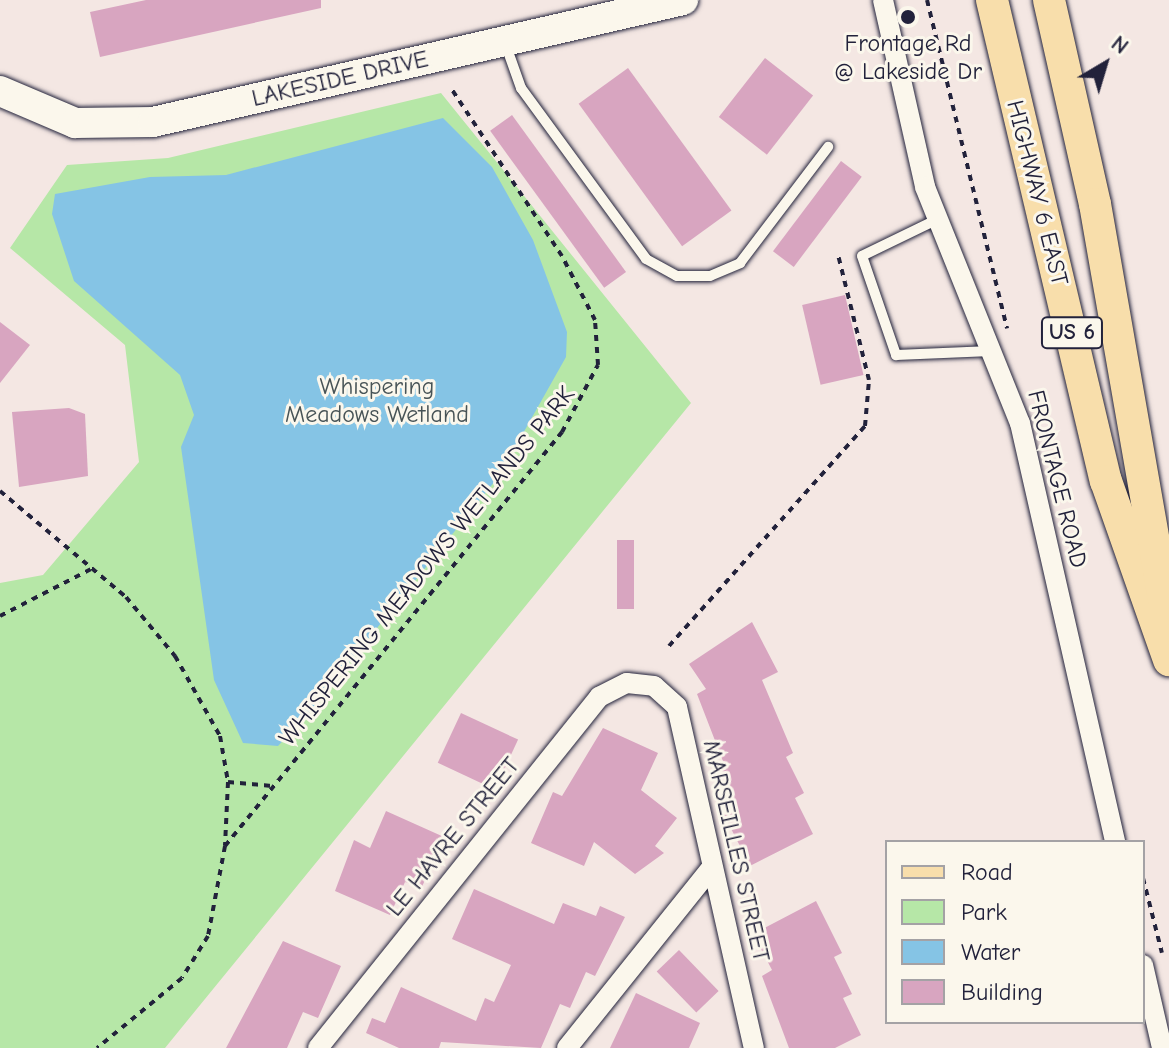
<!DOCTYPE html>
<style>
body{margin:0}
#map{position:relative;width:1169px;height:1048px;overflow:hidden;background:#f4e7e3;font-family:"Comic Neue",sans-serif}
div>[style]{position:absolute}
.green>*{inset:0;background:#b6e7a7}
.water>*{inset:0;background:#85c4e5}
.building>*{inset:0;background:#d8a5c0;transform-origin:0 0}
.path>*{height:4px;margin-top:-2px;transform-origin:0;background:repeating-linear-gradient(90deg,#22223b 0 6px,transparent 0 12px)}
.roads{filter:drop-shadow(0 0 2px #22223b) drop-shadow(0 0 2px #22223b)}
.lane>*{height:10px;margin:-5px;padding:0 5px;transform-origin:5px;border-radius:5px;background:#fbf7ec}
.street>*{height:20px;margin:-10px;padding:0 10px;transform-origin:10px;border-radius:10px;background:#fbf7ec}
.secondary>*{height:30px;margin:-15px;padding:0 15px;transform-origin:15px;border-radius:15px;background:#fbf7ec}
.primary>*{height:32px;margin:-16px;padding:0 16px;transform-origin:16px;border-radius:16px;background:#f8deab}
.dots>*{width:22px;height:22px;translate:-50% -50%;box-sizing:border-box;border:4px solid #fbf7ec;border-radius:50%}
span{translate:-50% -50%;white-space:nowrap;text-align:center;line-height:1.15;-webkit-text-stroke:6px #fbf7ec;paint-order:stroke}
.shield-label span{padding:2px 6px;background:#fbf7ec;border:2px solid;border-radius:6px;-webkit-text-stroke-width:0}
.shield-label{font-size:22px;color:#22223b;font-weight:700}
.poi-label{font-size:24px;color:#22223b}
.street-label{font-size:24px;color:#22223b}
.park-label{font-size:24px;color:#475356}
.legend{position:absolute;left:885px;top:840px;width:260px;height:184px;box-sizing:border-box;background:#fbf7ec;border:2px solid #a4a2a5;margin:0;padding:10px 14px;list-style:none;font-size:24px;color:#22223b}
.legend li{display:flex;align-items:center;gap:16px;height:40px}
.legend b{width:40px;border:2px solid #a4a2a5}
.north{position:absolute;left:1065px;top:24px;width:80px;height:80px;-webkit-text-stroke:6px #fbf7ec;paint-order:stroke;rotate:38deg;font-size:22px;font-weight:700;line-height:32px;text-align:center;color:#22223b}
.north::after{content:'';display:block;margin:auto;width:28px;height:36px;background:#22223b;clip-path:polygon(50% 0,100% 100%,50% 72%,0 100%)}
</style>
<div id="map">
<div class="green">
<i style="clip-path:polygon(441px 93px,691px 403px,165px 1048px,0 1048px,0 583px,43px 575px,139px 462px,125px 345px,10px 248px,67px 165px,168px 158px)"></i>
</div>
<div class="water">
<i style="clip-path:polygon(443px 118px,492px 167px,533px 240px,567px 332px,566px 357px,499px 476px,308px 714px,278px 746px,243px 743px,214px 680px,181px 447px,194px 415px,180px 375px,74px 281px,52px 214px,55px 194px,150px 177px,226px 175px)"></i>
</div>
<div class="building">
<i style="clip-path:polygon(146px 0,321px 0,321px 8px,100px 57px,90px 12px)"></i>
<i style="left:765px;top:58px;width:61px;height:75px;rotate:38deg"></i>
<i style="left:628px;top:68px;width:176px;height:61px;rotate:54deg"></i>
<i style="left:512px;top:115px;width:194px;height:27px;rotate:54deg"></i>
<i style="left:841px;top:161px;width:26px;height:113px;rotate:37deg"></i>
<i style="left:845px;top:295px;width:82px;height:44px;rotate:77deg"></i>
<i style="clip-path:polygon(0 322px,30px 345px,0 383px)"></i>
<i style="clip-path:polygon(69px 408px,85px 414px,88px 476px,19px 487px,12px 412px)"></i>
<i style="left:617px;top:540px;width:17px;height:69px"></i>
<i style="clip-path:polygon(752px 622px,778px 672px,762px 680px,793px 753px,786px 757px,804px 793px,795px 798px,813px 834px,742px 870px,734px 854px,742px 850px,724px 815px,733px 811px,714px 775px,726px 769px,697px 694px,706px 689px,689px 664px)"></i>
<i style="left:461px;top:713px;width:63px;height:55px;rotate:25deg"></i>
<i style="clip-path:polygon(603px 728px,658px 753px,641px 790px,677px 818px,655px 846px,664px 853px,635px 874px,594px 842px,584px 866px,531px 843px,553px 792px,562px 796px)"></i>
<i style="clip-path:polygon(386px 811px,444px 837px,421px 889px,405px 882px,390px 915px,335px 891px,354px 840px,370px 848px)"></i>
<i style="clip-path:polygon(474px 889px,554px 924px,563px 903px,596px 916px,600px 906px,625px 917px,595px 976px,586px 972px,570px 1008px,560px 1004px,541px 1048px,441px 1042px,439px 1048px,399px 1048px,366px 1033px,372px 1018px,385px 1023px,401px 987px,476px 1021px,485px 998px,494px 1002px,511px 965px,452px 939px)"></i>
<i style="clip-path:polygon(816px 901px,842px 953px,834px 957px,852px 994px,843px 998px,861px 1035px,835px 1048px,789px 1048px,762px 976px,772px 970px,753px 934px)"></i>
<i style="clip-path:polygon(283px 941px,341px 966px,318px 1018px,303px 1012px,287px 1048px,226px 1048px)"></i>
<i style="left:679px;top:950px;width:57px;height:31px;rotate:46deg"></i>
<i style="clip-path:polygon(636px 993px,700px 1023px,689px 1048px,610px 1048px)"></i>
</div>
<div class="path">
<i style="left:927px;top:0;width:338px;rotate:76.3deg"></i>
<i style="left:0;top:491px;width:165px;rotate:40.1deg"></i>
<i style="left:126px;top:597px;width:77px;rotate:50.3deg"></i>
<i style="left:175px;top:656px;width:92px;rotate:60.6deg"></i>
<i style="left:220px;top:736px;width:47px;rotate:80.1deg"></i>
<i style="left:228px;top:782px;width:64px;rotate:92.7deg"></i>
<i style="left:225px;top:846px;width:92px;rotate:100.7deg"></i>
<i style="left:208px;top:936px;width:49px;rotate:121.8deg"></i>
<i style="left:182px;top:978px;width:110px;rotate:140.5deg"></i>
<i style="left:0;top:616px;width:102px;rotate:-27.3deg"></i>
<i style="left:669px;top:646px;width:295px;rotate:-48.3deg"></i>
<i style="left:865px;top:426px;width:46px;rotate:-85deg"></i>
<i style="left:869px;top:380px;width:129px;rotate:-103.9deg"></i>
<i style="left:228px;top:782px;width:44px;rotate:5.2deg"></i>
<i style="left:225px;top:846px;width:534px;rotate:-50.85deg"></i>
<i style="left:562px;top:432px;width:76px;rotate:-61.8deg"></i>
<i style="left:598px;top:365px;width:45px;rotate:-93.8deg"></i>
<i style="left:595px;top:320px;width:72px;rotate:-117.3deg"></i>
<i style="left:562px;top:256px;width:203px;rotate:-123.5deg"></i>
<i style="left:1143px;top:878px;width:77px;rotate:75.8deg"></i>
</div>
<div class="roads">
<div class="lane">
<i style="left:505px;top:43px;width:48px;rotate:70.4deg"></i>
<i style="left:521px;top:88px;width:212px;rotate:53.8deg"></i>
<i style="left:646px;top:259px;width:35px;rotate:29deg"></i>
<i style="left:677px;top:276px;width:33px"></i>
<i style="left:710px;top:276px;width:33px;rotate:-23deg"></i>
<i style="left:740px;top:263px;width:146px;rotate:-52.8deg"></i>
<i style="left:936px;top:220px;width:82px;rotate:154.1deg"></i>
<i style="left:862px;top:256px;width:105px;rotate:71deg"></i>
<i style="left:896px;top:355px;width:95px;rotate:-2.4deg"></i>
</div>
<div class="street">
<i style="left:883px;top:0;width:192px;rotate:77.3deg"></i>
<i style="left:925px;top:187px;width:254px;rotate:68.1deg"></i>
<i style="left:1020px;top:423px;width:430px;rotate:77.2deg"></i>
<i style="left:1143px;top:965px;width:85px;rotate:77.1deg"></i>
<i style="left:318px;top:1048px;width:450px;rotate:-51.3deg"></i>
<i style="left:599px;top:697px;width:31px;rotate:-27deg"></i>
<i style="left:627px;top:683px;width:27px;rotate:6deg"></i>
<i style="left:654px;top:686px;width:31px;rotate:42deg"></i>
<i style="left:677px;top:707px;width:350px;rotate:77.3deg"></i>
<i style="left:567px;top:1048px;width:232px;rotate:-51.3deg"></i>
</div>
<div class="secondary">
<i style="left:0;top:91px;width:82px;rotate:23.1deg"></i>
<i style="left:75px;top:123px;width:78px;rotate:-0.7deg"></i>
<i style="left:153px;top:122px;width:544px;rotate:-12.96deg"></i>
</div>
<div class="primary">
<i style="left:992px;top:0;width:494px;rotate:76.7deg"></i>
<i style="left:1106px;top:481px;width:190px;rotate:70.6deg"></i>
<i style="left:1049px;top:0;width:209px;rotate:77.3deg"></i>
<i style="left:1095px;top:204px;width:402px;rotate:80.1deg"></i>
</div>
</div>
<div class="dots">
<i style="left:908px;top:17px;background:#22223b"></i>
</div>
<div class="shield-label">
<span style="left:1072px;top:333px">US 6</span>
</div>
<div class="poi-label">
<span style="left:908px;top:58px">Frontage Rd<br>@ Lakeside Dr</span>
</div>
<div class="street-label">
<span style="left:340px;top:79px;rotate:-13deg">LAKESIDE DRIVE</span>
<span style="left:1037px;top:193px;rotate:76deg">HIGHWAY 6 EAST</span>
<span style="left:1057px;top:479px;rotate:76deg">FRONTAGE ROAD</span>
<span style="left:427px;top:566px;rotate:-51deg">WHISPERING MEADOWS WETLANDS PARK</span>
<span style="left:453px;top:837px;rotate:-51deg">LE HAVRE STREET</span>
<span style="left:736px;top:851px;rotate:77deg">MARSEILLES STREET</span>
</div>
<div class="park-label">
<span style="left:377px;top:401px">Whispering<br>Meadows Wetland</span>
</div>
<ul class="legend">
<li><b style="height:10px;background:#f8deab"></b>Road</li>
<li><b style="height:22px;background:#b6e7a7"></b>Park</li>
<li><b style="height:22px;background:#85c4e5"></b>Water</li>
<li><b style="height:22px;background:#d8a5c0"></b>Building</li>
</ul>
<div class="north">N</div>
</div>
